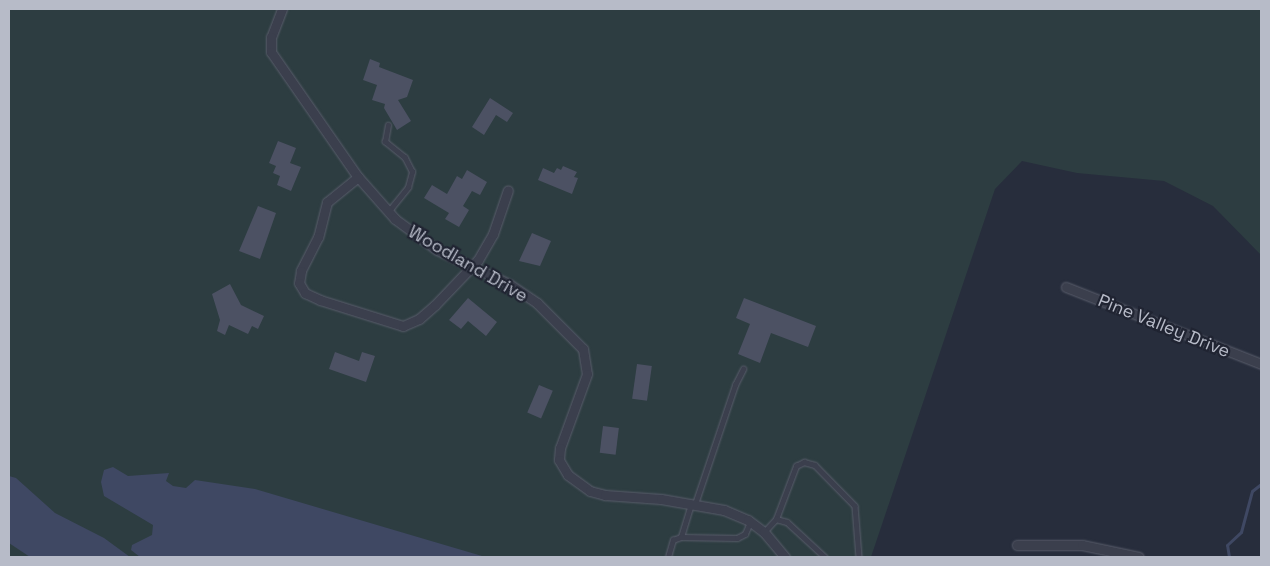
<!DOCTYPE html>
<style>
body{margin:0}
#map{position:relative;width:1270px;height:566px;overflow:hidden;background:#272d3c;font-family:"Space Grotesk",sans-serif}
div>[style]{position:absolute}
.green>*{inset:0;background:#2d3d41}
.water>*{inset:0;background:#3f4863}
.stream>*{height:3px;margin:-1.5px;padding:0 1.5px;transform-origin:1.5px;border-radius:1.5px;background:#3f4863}
.building>*{inset:0;background:#4c5163;transform-origin:0 0}
.roads{filter:drop-shadow(0 0 1px #595d6b) drop-shadow(0 0 1px #595d6b)}
.lane>*{height:4.5px;margin:-2.25px;padding:0 2.25px;transform-origin:2.25px;border-radius:2.25px;background:#3b3f4d}
.street>*{height:9px;margin:-4.5px;padding:0 4.5px;transform-origin:4.5px;border-radius:4.5px;background:#3b3f4d}
span{translate:-50% -50%;white-space:nowrap;text-align:center;line-height:1.15;-webkit-text-stroke:4.5px #202432;paint-order:stroke}
.street-label{font-size:18px;color:#b7bbc8}
.frame{position:absolute;inset:0;border:10px solid #b7bbc8;pointer-events:none}
</style>
<div id="map">
<div class="green">
<i style="clip-path:polygon(9px 9px,1261px 9px,1261px 255px,1213px 206px,1164px 181px,1077px 173px,1022px 161px,995px 189px,871px 557px,9px 557px)"></i>
</div>
<div class="water">
<i style="clip-path:polygon(113px 467px,128px 476px,169px 473px,166px 481px,173px 486px,186px 488px,195px 480px,255px 489px,482px 556px,522px 557px,140px 557px,131px 550px,132px 545px,152px 535px,153px 525px,104px 496px,101px 482px,104px 470px)"></i>
<i style="clip-path:polygon(9px 476px,16px 478px,55px 513px,104px 538px,130px 557px,30px 557px,9px 543px)"></i>
</div>
<div class="stream">
<i style="left:1261px;top:371px;width:44px;rotate:90deg"></i>
<i style="left:1229px;top:557px;width:12px;rotate:-99deg"></i>
<i style="left:1227px;top:545px;width:19px;rotate:-43deg"></i>
<i style="left:1241px;top:532px;width:42px;rotate:-75deg"></i>
<i style="left:1252px;top:491px;width:11px;rotate:-38deg"></i>
</div>
<div class="building">
<i style="clip-path:polygon(370px 59px,380px 63px,379px 67px,413px 80px,407px 97px,398px 100px,411px 121px,397px 130px,384px 108px,385px 104px,372px 100px,377px 85px,363px 80px)"></i>
<i style="clip-path:polygon(490px 98px,513px 113px,507px 122px,496px 115px,484px 135px,472px 127px)"></i>
<i style="clip-path:polygon(278px 141px,296px 148px,290px 163px,301px 167px,291px 191px,277px 185px,280px 176px,273px 173px,276px 166px,269px 163px)"></i>
<i style="clip-path:polygon(563px 166px,577px 172px,574px 177px,578px 178px,572px 194px,538px 180px,543px 168px,554px 173px,557px 168px,561px 170px)"></i>
<i style="clip-path:polygon(467px 170px,487px 182px,480px 195px,472px 191px,463px 206px,469px 210px,459px 227px,445px 219px,449px 213px,424px 198px,432px 185px,447px 194px,457px 176px,462px 179px)"></i>
<i style="clip-path:polygon(258px 206px,276px 213px,260px 259px,239px 251px)"></i>
<i style="clip-path:polygon(532px 233px,551px 241px,540px 266px,519px 261px)"></i>
<i style="clip-path:polygon(230px 284px,241px 305px,264px 316px,258px 329px,252px 326px,248px 334px,229px 325px,225px 335px,217px 331px,220px 320px,212px 294px)"></i>
<i style="clip-path:polygon(468px 298px,497px 322px,486px 336px,468px 321px,461px 329px,449px 320px)"></i>
<i style="clip-path:polygon(744px 298px,816px 326px,808px 347px,771px 333px,760px 363px,738px 354px,750px 324px,736px 318px)"></i>
<i style="clip-path:polygon(335px 352px,359px 361px,362px 352px,375px 356px,366px 382px,329px 369px)"></i>
<i style="left:637px;top:364px;width:15px;height:35px;rotate:8deg"></i>
<i style="left:539px;top:385px;width:15px;height:30px;rotate:23deg"></i>
<i style="left:603px;top:426px;width:16px;height:27px;rotate:7deg"></i>
</div>
<div class="roads">
<div class="lane">
<i style="left:388px;top:212px;width:32px;rotate:-51deg"></i>
<i style="left:408px;top:187px;width:16px;rotate:-75deg"></i>
<i style="left:412px;top:172px;width:16px;rotate:-117deg"></i>
<i style="left:405px;top:158px;width:26px;rotate:-141deg"></i>
<i style="left:385px;top:142px;width:17px;rotate:-80deg"></i>
<i style="left:695px;top:504px;width:126px;rotate:-71.4deg"></i>
<i style="left:735px;top:385px;width:18px;rotate:-63deg"></i>
<i style="left:776px;top:519px;width:57px;rotate:-69.3deg"></i>
<i style="left:796px;top:466px;width:9px;rotate:-27deg"></i>
<i style="left:804px;top:462px;width:11px;rotate:15deg"></i>
<i style="left:815px;top:465px;width:57px;rotate:45.7deg"></i>
<i style="left:855px;top:506px;width:51px;rotate:85.5deg"></i>
<i style="left:764px;top:532px;width:18px;rotate:-47deg"></i>
<i style="left:776px;top:519px;width:11px;rotate:15deg"></i>
<i style="left:787px;top:522px;width:52px;rotate:42.6deg"></i>
<i style="left:681px;top:537px;width:34px;rotate:-73deg"></i>
<i style="left:668px;top:557px;width:18px;rotate:-74deg"></i>
<i style="left:673px;top:540px;width:9px;rotate:-21deg"></i>
<i style="left:681px;top:537px;width:56px;rotate:1deg"></i>
<i style="left:737px;top:538px;width:9px;rotate:-27deg"></i>
<i style="left:745px;top:534px;width:13px;rotate:-67deg"></i>
</div>
<div class="street">
<i style="left:282px;top:9px;width:30px;rotate:111deg"></i>
<i style="left:271px;top:37px;width:15px;rotate:90deg"></i>
<i style="left:271px;top:52px;width:152px;rotate:55.2deg"></i>
<i style="left:358px;top:177px;width:56px;rotate:48.6deg"></i>
<i style="left:395px;top:219px;width:52px;rotate:36.4deg"></i>
<i style="left:437px;top:250px;width:80px;rotate:25.3deg"></i>
<i style="left:509px;top:284px;width:34px;rotate:34deg"></i>
<i style="left:537px;top:303px;width:65px;rotate:45deg"></i>
<i style="left:583px;top:349px;width:25px;rotate:81deg"></i>
<i style="left:587px;top:374px;width:79px;rotate:110deg"></i>
<i style="left:560px;top:448px;width:12px;rotate:95deg"></i>
<i style="left:559px;top:460px;width:17px;rotate:59deg"></i>
<i style="left:568px;top:475px;width:27px;rotate:36deg"></i>
<i style="left:590px;top:491px;width:16px;rotate:15deg"></i>
<i style="left:605px;top:495px;width:56px;rotate:4.1deg"></i>
<i style="left:661px;top:499px;width:64px;rotate:9.9deg"></i>
<i style="left:724px;top:510px;width:26px;rotate:23deg"></i>
<i style="left:748px;top:520px;width:20px;rotate:37deg"></i>
<i style="left:764px;top:532px;width:33px;rotate:50deg"></i>
<i style="left:358px;top:177px;width:40px;rotate:141deg"></i>
<i style="left:327px;top:202px;width:36px;rotate:104deg"></i>
<i style="left:318px;top:237px;width:38px;rotate:117deg"></i>
<i style="left:301px;top:271px;width:12px;rotate:99deg"></i>
<i style="left:299px;top:283px;width:12px;rotate:59deg"></i>
<i style="left:305px;top:293px;width:17px;rotate:25deg"></i>
<i style="left:320px;top:300px;width:87px;rotate:17.4deg"></i>
<i style="left:403px;top:326px;width:17px;rotate:-24deg"></i>
<i style="left:419px;top:319px;width:21px;rotate:-41deg"></i>
<i style="left:435px;top:305px;width:62px;rotate:-46.3deg"></i>
<i style="left:478px;top:260px;width:30px;rotate:-60deg"></i>
<i style="left:493px;top:234px;width:46px;rotate:-71.2deg"></i>
<i style="left:1066px;top:287px;width:210px;rotate:21.5deg"></i>
<i style="left:1017px;top:545px;width:65px"></i>
<i style="left:1082px;top:545px;width:58px;rotate:11.9deg"></i>
</div>
</div>
<div class="street-label">
<span style="left:468px;top:264px;rotate:30deg">Woodland Drive</span>
<span style="left:1164px;top:326px;rotate:22deg">Pine Valley Drive</span>
</div>
<div class="frame"></div>
</div>
